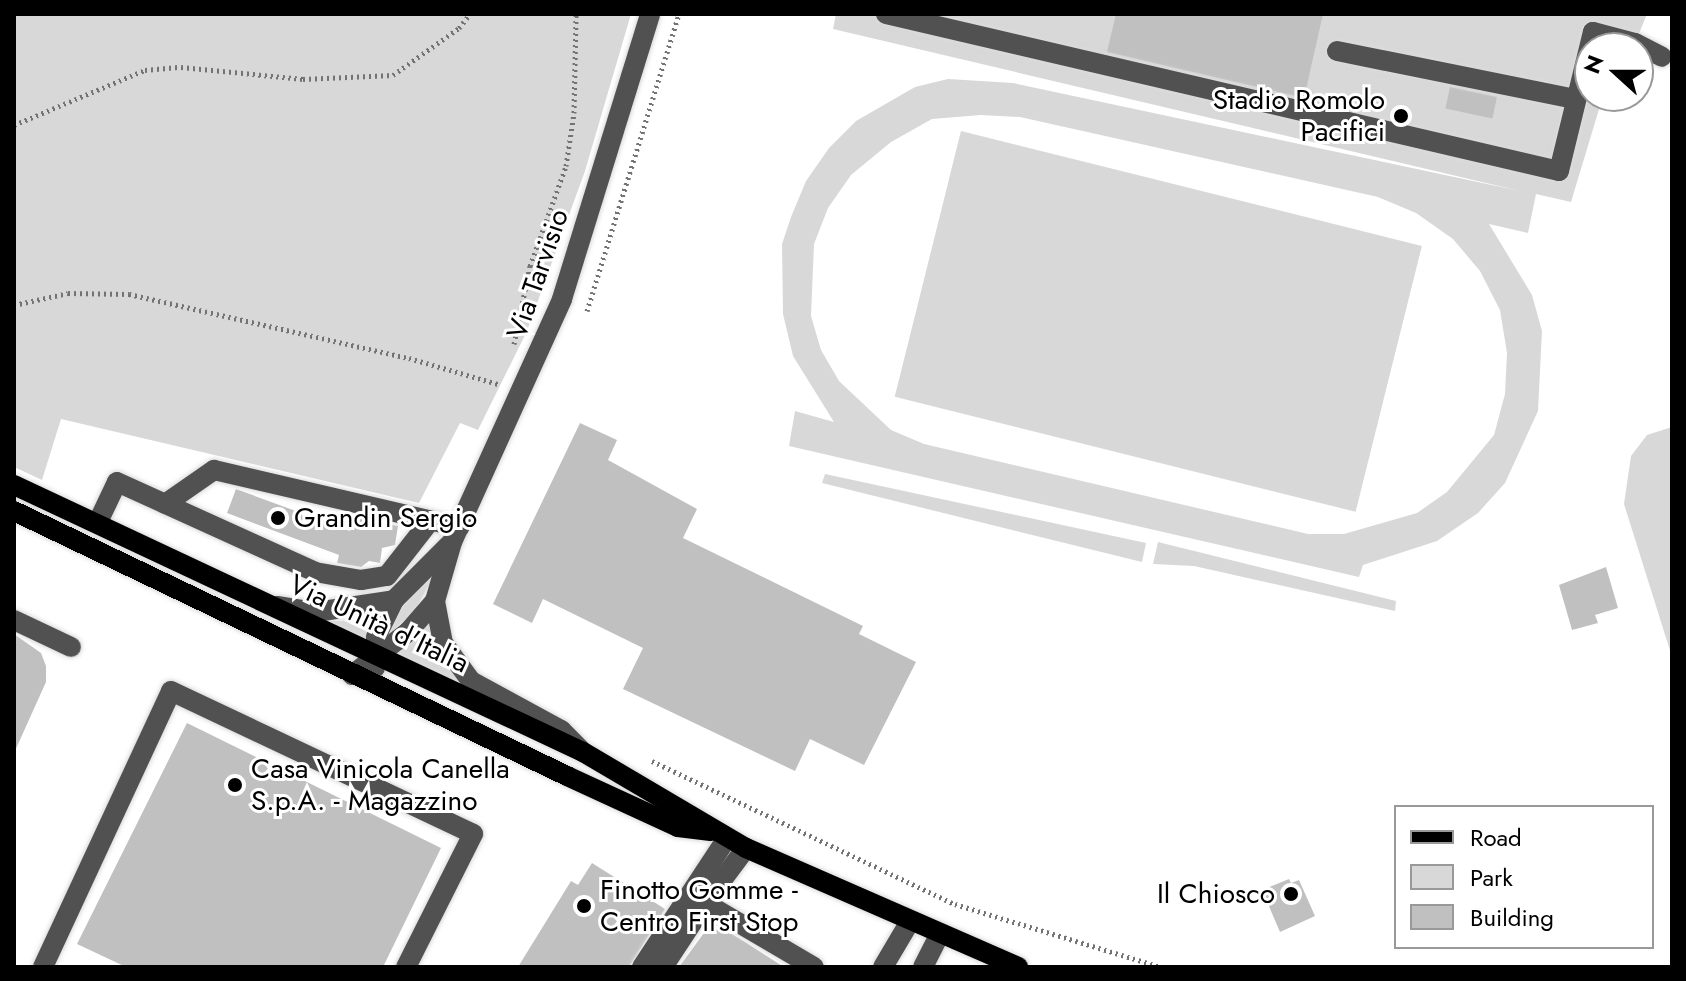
<!DOCTYPE html>
<meta charset="utf-8">
<style>
body{margin:0}
#map{position:relative;width:1686px;height:981px;overflow:hidden;background:#fff;font-family:Jost,sans-serif}
div>[style]{position:absolute}
.green>*{inset:0;background:#d8d8d8;transform-origin:0 0}
.building>*{inset:0;background:#c0c0c0;transform-origin:0 0}
.path>*{height:5px;margin-top:-2.5px;transform-origin:0;background:repeating-linear-gradient(90deg,#737373 0 2px,transparent 0 6px)}
.roads{filter:drop-shadow(0 0 2px #dbdbdb) drop-shadow(0 0 2px #dbdbdb)}
.minor>*{height:20px;margin:-10px;padding:0 10px;transform-origin:10px;border-radius:10px;background:#515151}
.major>*{height:20px;margin:-10px;padding:0 10px;transform-origin:10px;border-radius:10px;background:#000}
.dots>*{width:22px;height:22px;translate:-50% -50%;box-sizing:border-box;border:4px solid #fff;border-radius:50%}
span{translate:-50% -50%;white-space:nowrap;text-align:center;line-height:1.15;-webkit-text-stroke:6px #fff;paint-order:stroke}
.poi-label{font-size:28px;color:#000}
.right{translate:-100% -50%;text-align:right}
.left{translate:0 -50%;text-align:left}
.street-label{font-size:28px;color:#000}
.frame{position:absolute;inset:0;border:16px solid #000;pointer-events:none}
.legend{position:absolute;left:1394px;top:805px;width:260px;height:144px;box-sizing:border-box;background:#fff;border:2px solid #999;margin:0;padding:10px 14px;list-style:none;font-size:24px;color:#000}
.legend li{display:flex;align-items:center;gap:16px;height:40px}
.legend b{width:40px;border:2px solid #999}
.north{position:absolute;left:1574px;top:32px;width:80px;height:80px;box-sizing:border-box;background:#fff;border:2px solid #999;border-radius:50%;rotate:291deg;font-size:22px;font-weight:700;line-height:32px;text-align:center;color:#000}
.north::after{content:'';display:block;margin:auto;width:28px;height:36px;background:#000;clip-path:polygon(50% 0,100% 100%,50% 72%,0 100%)}
</style>
<div id="map">
<div class="green">
<i style="clip-path:polygon(14px 14px,631px 14px,585px 171px,527px 331px,478px 430px,460px 423px,419px 503px,61px 419px,42px 480px,14px 467px)"></i>
<i style="clip-path:polygon(evenodd,836px 14px,1647px 14px,1633px 48px,1590px 48px,1590px 96px,1603px 96px,1571px 202px,1536px 194px,1528px 233px,1489px 224px,1532px 295px,1542px 331px,1538px 411px,1505px 483px,1478px 513px,1437px 541px,1363px 565px,1359px 577px,789px 446px,795px 411px,834px 422px,793px 356px,783px 314px,782px 244px,791px 217px,806px 181px,829px 148px,856px 121px,915px 87px,948px 79px,1013px 83px,1520px 191px,833px 29px,836px 14px,981px 115px,1020px 117px,1378px 197px,1416px 213px,1453px 239px,1480px 271px,1500px 310px,1507px 353px,1505px 394px,1494px 435px,1447px 492px,1417px 513px,1344px 534px,1308px 534px,924px 444px,891px 430px,839px 381px,821px 350px,811px 316px,814px 244px,828px 208px,851px 175px,891px 142px,932px 119px,981px 115px)"></i>
<i style="left:961px;top:131px;width:475px;height:274px;rotate:14deg"></i>
<i style="clip-path:polygon(1672px 427px,1672px 657px,1624px 504px,1631px 456px,1647px 435px)"></i>
<i style="clip-path:polygon(825px 474px,1146px 543px,1142px 562px,822px 483px)"></i>
<i style="clip-path:polygon(1158px 542px,1396px 601px,1395px 611px,1194px 566px,1153px 564px)"></i>
<i style="clip-path:polygon(439px 566px,414px 612px,386px 636px,396px 614px)"></i>
<i style="clip-path:polygon(378px 611px,366px 640px,325px 621px,342px 621px)"></i>
<i style="clip-path:polygon(429px 622px,444px 660px,461px 686px,396px 654px)"></i>
</div>
<div class="building">
<i style="clip-path:polygon(1116px 14px,1323px 14px,1304px 98px,1107px 52px)"></i>
<i style="left:1450px;top:87px;width:48px;height:22px;rotate:12deg"></i>
<i style="clip-path:polygon(580px 423px,617px 440px,608px 460px,697px 509px,683px 538px,863px 626px,859px 634px,916px 662px,864px 765px,810px 739px,795px 771px,623px 689px,643px 648px,543px 599px,532px 623px,493px 604px)"></i>
<i style="clip-path:polygon(236px 489px,350px 531px,352px 516px,398px 526px,395px 545px,382px 548px,380px 563px,369px 561px,361px 567px,337px 563px,339px 555px,227px 513px)"></i>
<i style="clip-path:polygon(1606px 567px,1618px 608px,1595px 615px,1598px 623px,1572px 630px,1559px 585px)"></i>
<i style="clip-path:polygon(14px 634px,41px 653px,46px 666px,46px 682px,14px 753px)"></i>
<i style="clip-path:polygon(187px 723px,441px 848px,383px 967px,126px 967px,77px 944px)"></i>
<i style="clip-path:polygon(592px 863px,665px 909px,629px 967px,518px 967px,571px 881px,578px 885px)"></i>
<i style="clip-path:polygon(1289px 879px,1291px 883px,1299px 880px,1315px 916px,1280px 932px,1262px 890px)"></i>
<i style="clip-path:polygon(712px 922px,745px 942px,784px 967px,679px 967px)"></i>
</div>
<div class="path">
<i style="left:14px;top:125px;width:142px;rotate:-22.8deg"></i>
<i style="left:145px;top:70px;width:36px;rotate:-5deg"></i>
<i style="left:181px;top:67px;width:123px;rotate:5.6deg"></i>
<i style="left:303px;top:79px;width:90px;rotate:-2.5deg"></i>
<i style="left:393px;top:75px;width:81px;rotate:-35.5deg"></i>
<i style="left:459px;top:28px;width:18px;rotate:-52deg"></i>
<i style="left:14px;top:305px;width:55px;rotate:-12.5deg"></i>
<i style="left:68px;top:293px;width:61px;rotate:0.9deg"></i>
<i style="left:129px;top:294px;width:287px;rotate:12.9deg"></i>
<i style="left:409px;top:358px;width:93px;rotate:16.3deg"></i>
<i style="left:587px;top:311px;width:311px;rotate:-72.8deg"></i>
<i style="left:514px;top:344px;width:80px;rotate:-78.4deg"></i>
<i style="left:530px;top:266px;width:106px;rotate:-70.2deg"></i>
<i style="left:566px;top:166px;width:54px;rotate:-81.4deg"></i>
<i style="left:574px;top:113px;width:99px;rotate:-88.8deg"></i>
<i style="left:652px;top:761px;width:335px;rotate:25.3deg"></i>
<i style="left:955px;top:904px;width:215px;rotate:17deg"></i>
</div>
<div class="roads">
<div class="minor">
<i style="left:886px;top:14px;width:691px;rotate:13.13deg"></i>
<i style="left:1559px;top:171px;width:143px;rotate:-76.3deg"></i>
<i style="left:1593px;top:32px;width:43px;rotate:14.7deg"></i>
<i style="left:1635px;top:43px;width:30px;rotate:27deg"></i>
<i style="left:1337px;top:51px;width:242px;rotate:11.4deg"></i>
<i style="left:165px;top:504px;width:60px;rotate:-34.8deg"></i>
<i style="left:214px;top:470px;width:252px;rotate:13.1deg"></i>
<i style="left:98px;top:522px;width:44px;rotate:-64.6deg"></i>
<i style="left:117px;top:482px;width:217px;rotate:24.4deg"></i>
<i style="left:315px;top:572px;width:47px;rotate:9.9deg"></i>
<i style="left:361px;top:580px;width:26px;rotate:-9deg"></i>
<i style="left:387px;top:576px;width:70px;rotate:-52deg"></i>
<i style="left:277px;top:606px;width:39px;rotate:9deg"></i>
<i style="left:316px;top:612px;width:79px;rotate:-8.7deg"></i>
<i style="left:394px;top:600px;width:78px;rotate:-45deg"></i>
<i style="left:14px;top:620px;width:63px;rotate:25.3deg"></i>
<i style="left:375px;top:668px;width:31px;rotate:-88deg"></i>
<i style="left:376px;top:637px;width:41px;rotate:-64.1deg"></i>
<i style="left:352px;top:675px;width:71px;rotate:-37.5deg"></i>
<i style="left:408px;top:632px;width:41px;rotate:-48.9deg"></i>
<i style="left:580px;top:749px;width:27px;rotate:-135deg"></i>
<i style="left:561px;top:730px;width:102px;rotate:-151.4deg"></i>
<i style="left:471px;top:681px;width:47px;rotate:-126.4deg"></i>
<i style="left:443px;top:643px;width:43px;rotate:-100.8deg"></i>
<i style="left:435px;top:601px;width:61px;rotate:-73.9deg"></i>
<i style="left:452px;top:542px;width:267px;rotate:-65.6deg"></i>
<i style="left:562px;top:299px;width:298px;rotate:-72.8deg"></i>
<i style="left:746px;top:848px;width:69px;rotate:126.7deg"></i>
<i style="left:705px;top:903px;width:126px;rotate:30.4deg"></i>
<i style="left:43px;top:967px;width:304px;rotate:-65.1deg"></i>
<i style="left:171px;top:691px;width:334px;rotate:25.3deg"></i>
<i style="left:473px;top:834px;width:149px;rotate:116.7deg"></i>
<i style="left:642px;top:967px;width:154px;rotate:-56.6deg"></i>
<i style="left:663px;top:967px;width:77px;rotate:-56.7deg"></i>
<i style="left:883px;top:967px;width:51px;rotate:-59.4deg"></i>
<i style="left:923px;top:967px;width:35px;rotate:-63deg"></i>
</div>
<div class="major">
<i style="left:14px;top:485px;width:629px;rotate:25.14deg"></i>
<i style="left:583px;top:752px;width:189px;rotate:30.5deg"></i>
<i style="left:746px;top:848px;width:297px;rotate:23.6deg"></i>
<i style="left:14px;top:511px;width:613px;rotate:25.6deg"></i>
<i style="left:567px;top:776px;width:122px;rotate:24.7deg"></i>
<i style="left:678px;top:827px;width:33px;rotate:7deg"></i>
</div>
</div>
<div class="dots">
<i style="left:1401px;top:116px;background:#000"></i>
<i style="left:278px;top:518px;background:#000"></i>
<i style="left:235px;top:785px;background:#000"></i>
<i style="left:1291px;top:894px;background:#000"></i>
<i style="left:584px;top:906px;background:#000"></i>
</div>
<div class="poi-label">
<span class="right" style="left:1385px;top:116px">Stadio Romolo<br>Pacifici</span>
<span class="left" style="left:294px;top:518px">Grandin Sergio</span>
<span class="left" style="left:251px;top:785px">Casa Vinicola Canella<br>S.p.A. - Magazzino</span>
<span class="left" style="left:600px;top:906px">Finotto Gomme -<br>Centro First Stop</span>
<span class="right" style="left:1275px;top:894px">Il Chiosco</span>
</div>
<div class="street-label">
<span style="left:538px;top:274px;rotate:-71deg">Via Tarvisio</span>
<span style="left:379px;top:624px;rotate:25deg">Via Unità d'Italia</span>
</div>
<div class="frame"></div>
<ul class="legend">
<li><b style="height:10px;background:#000"></b>Road</li>
<li><b style="height:22px;background:#d8d8d8"></b>Park</li>
<li><b style="height:22px;background:#c0c0c0"></b>Building</li>
</ul>
<div class="north">N</div>
</div>
